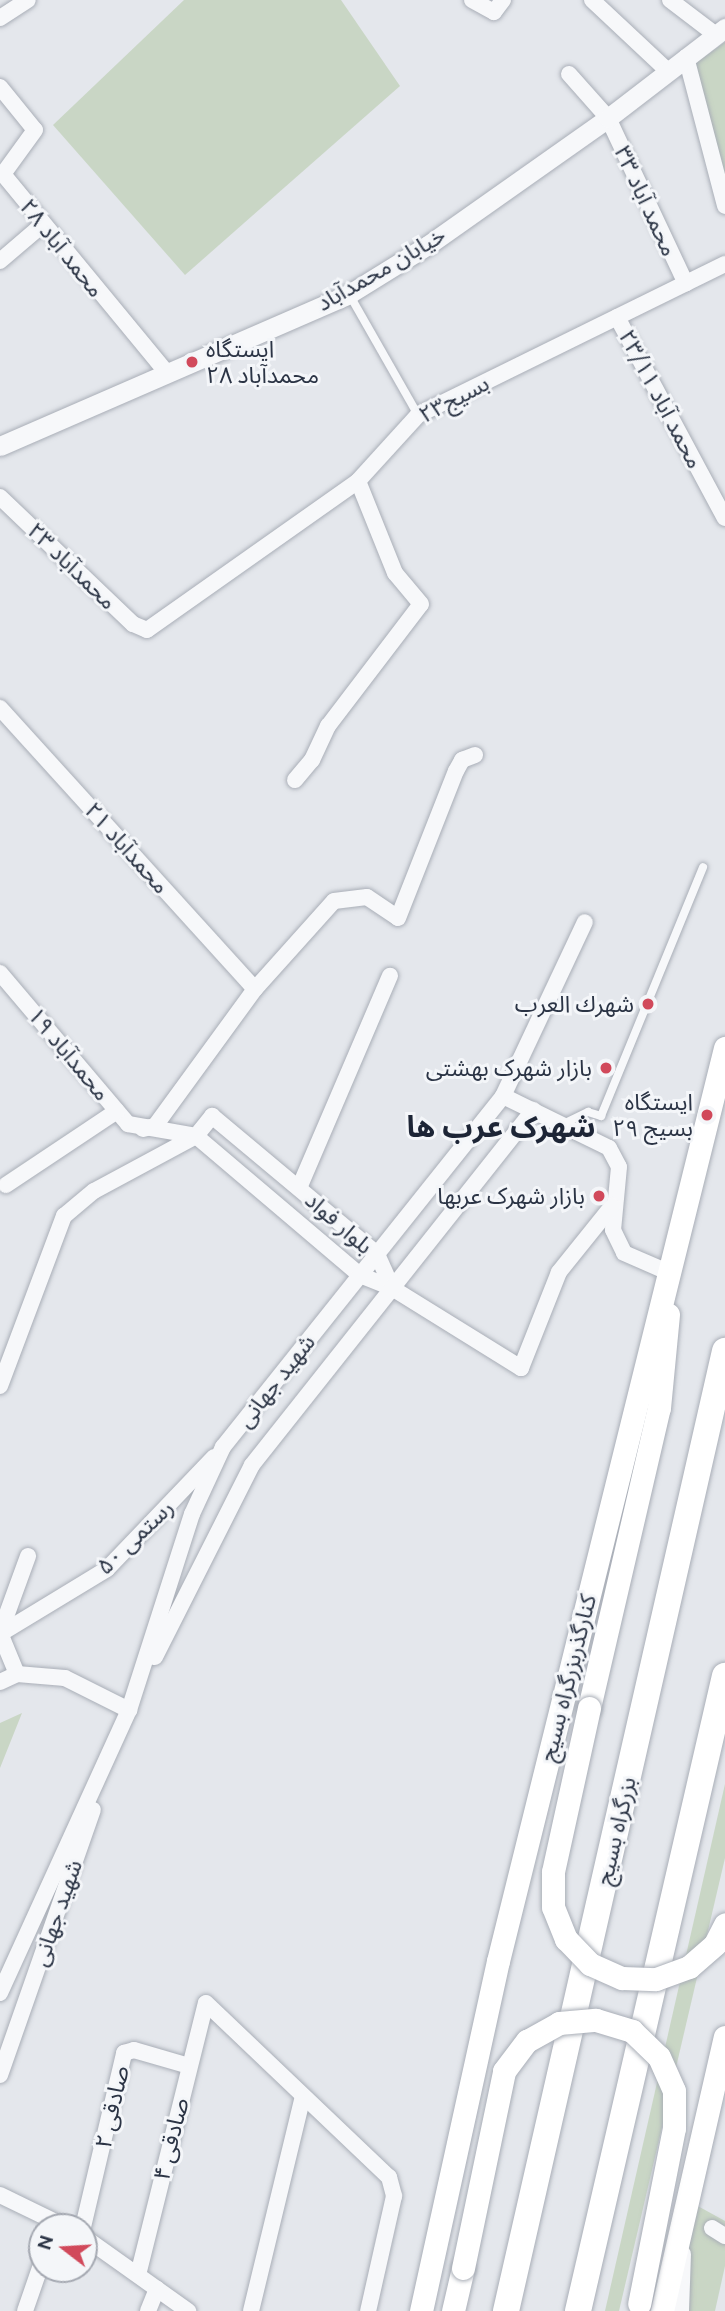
<!DOCTYPE html>
<meta charset="utf-8">
<style>
body{margin:0}
#map{position:relative;width:725px;height:2311px;overflow:hidden;background:#e4e7ec;font-family:Ubuntu,"Noto Sans Arabic",sans-serif}
div>[style]{position:absolute}
.green>*{inset:0;background:#c9d6c5}
.roads{filter:drop-shadow(0 0 2px #a9aeb7) drop-shadow(0 0 2px #a9aeb7)}
.service>*{height:8px;margin:-4px;padding:0 4px;transform-origin:4px;border-radius:4px;background:#f7f8fa}
.minor>*{height:16px;margin:-8px;padding:0 8px;transform-origin:8px;border-radius:8px;background:#f7f8fa}
.tertiary>*{height:19px;margin:-9.5px;padding:0 9.5px;transform-origin:9.5px;border-radius:9.5px;background:#f7f8fa}
.secondary>*{height:23px;margin:-11.5px;padding:0 11.5px;transform-origin:11.5px;border-radius:11.5px;background:#fff}
.trunk>*{height:26px;margin:-13px;padding:0 13px;transform-origin:13px;border-radius:13px;background:#fff}
.bridges{filter:drop-shadow(0 0 2px #a9aeb7) drop-shadow(0 0 2px #a9aeb7)}
.secondary-bridge>*{height:23px;margin:-11.5px;padding:0 11.5px;transform-origin:11.5px;border-radius:11.5px;background:#fff}
.dots>*{width:19px;height:19px;translate:-50% -50%;box-sizing:border-box;border:4px solid #f4f6f9;border-radius:50%}
span{translate:-50% -50%;white-space:nowrap;text-align:center;line-height:1.15;-webkit-text-stroke:6px #f4f6f9;paint-order:stroke}
.street-label{font-size:23px;color:#2b3445}
.poi-label{font-size:23px;color:#2b3445}
.left{translate:0 -50%;text-align:left}
.right{translate:-100% -50%;text-align:right}
.district-label{font-size:30px;color:#1d2536;font-weight:700}
.north{position:absolute;left:28px;top:2213px;width:70px;height:70px;box-sizing:border-box;background:#f4f6f9;border:2px solid #a4a8b1;border-radius:50%;rotate:287deg;font-size:19px;font-weight:700;line-height:28px;text-align:center;color:#2b3445}
.north::after{content:'';display:block;margin:auto;width:24px;height:32px;background:#d1495b;clip-path:polygon(50% 0,100% 100%,50% 72%,0 100%)}
</style>
<div id="map">
<div class="green">
<i style="clip-path:polygon(184px 0,341px 0,400px 86px,185px 275px,53px 125px)"></i>
<i style="clip-path:polygon(725px 42px,725px 185px,693px 65px)"></i>
<i style="clip-path:polygon(22px 1713px,0 1768px,0 1723px)"></i>
<i style="clip-path:polygon(725px 1784px,725px 1858px,619px 2311px,605px 2311px)"></i>
<i style="clip-path:polygon(696px 2205px,725px 2221px,725px 2266px,715px 2311px,671px 2311px)"></i>
</div>
<div class="roads">
<div class="service">
<i style="left:349px;top:294px;width:139px;rotate:60.3deg"></i>
<i style="left:563px;top:1124px;width:28px;rotate:-26deg"></i>
<i style="left:588px;top:1112px;width:14px;rotate:17deg"></i>
<i style="left:601px;top:1116px;width:269px;rotate:-67.7deg"></i>
</div>
<div class="minor">
<i style="left:472px;top:0;width:25px;rotate:29deg"></i>
<i style="left:494px;top:12px;width:15px;rotate:-53deg"></i>
<i style="left:592px;top:0;width:104px;rotate:43.1deg"></i>
<i style="left:670px;top:0;width:58px;rotate:37.3deg"></i>
<i style="left:0;top:18px;width:33px;rotate:-33deg"></i>
<i style="left:686px;top:57px;width:154px;rotate:75.3deg"></i>
<i style="left:569px;top:74px;width:59px;rotate:48.4deg"></i>
<i style="left:608px;top:118px;width:183px;rotate:64.8deg"></i>
<i style="left:0;top:87px;width:55px;rotate:50.9deg"></i>
<i style="left:35px;top:130px;width:54px;rotate:126deg"></i>
<i style="left:3px;top:174px;width:258px;rotate:50.5deg"></i>
<i style="left:0;top:261px;width:54px;rotate:-40.5deg"></i>
<i style="left:617px;top:317px;width:228px;rotate:61.8deg"></i>
<i style="left:0;top:497px;width:184px;rotate:43.7deg"></i>
<i style="left:133px;top:624px;width:15px;rotate:23deg"></i>
<i style="left:147px;top:630px;width:258px;rotate:-35.2deg"></i>
<i style="left:358px;top:481px;width:89px;rotate:-47.7deg"></i>
<i style="left:418px;top:415px;width:342px;rotate:-26.2deg"></i>
<i style="left:0;top:708px;width:379px;rotate:47.8deg"></i>
<i style="left:295px;top:780px;width:26px;rotate:-50deg"></i>
<i style="left:312px;top:760px;width:38px;rotate:-65deg"></i>
<i style="left:328px;top:726px;width:153px;rotate:-52.7deg"></i>
<i style="left:421px;top:604px;width:40px;rotate:-130deg"></i>
<i style="left:395px;top:573px;width:99px;rotate:-111.9deg"></i>
<i style="left:0;top:973px;width:198px;rotate:49.7deg"></i>
<i style="left:128px;top:1124px;width:69px;rotate:10deg"></i>
<i style="left:503px;top:1096px;width:118px;rotate:26.1deg"></i>
<i style="left:609px;top:1148px;width:21px;rotate:62deg"></i>
<i style="left:619px;top:1167px;width:63px;rotate:95.4deg"></i>
<i style="left:613px;top:1230px;width:25px;rotate:64deg"></i>
<i style="left:624px;top:1253px;width:48px;rotate:23.4deg"></i>
<i style="left:143px;top:1129px;width:12px;rotate:-14deg"></i>
<i style="left:155px;top:1126px;width:170px;rotate:-53.9deg"></i>
<i style="left:255px;top:989px;width:118px;rotate:-48.1deg"></i>
<i style="left:334px;top:901px;width:33px;rotate:-7deg"></i>
<i style="left:367px;top:897px;width:37px;rotate:34deg"></i>
<i style="left:398px;top:918px;width:158px;rotate:-68.5deg"></i>
<i style="left:456px;top:771px;width:13px;rotate:-61deg"></i>
<i style="left:462px;top:760px;width:14px;rotate:-21deg"></i>
<i style="left:196px;top:1136px;width:215px;rotate:40.3deg"></i>
<i style="left:360px;top:1275px;width:35px;rotate:22deg"></i>
<i style="left:392px;top:1288px;width:152px;rotate:31.8deg"></i>
<i style="left:521px;top:1368px;width:103px;rotate:-68.4deg"></i>
<i style="left:559px;top:1272px;width:85px;rotate:-51.2deg"></i>
<i style="left:6px;top:1185px;width:133px;rotate:-33.7deg"></i>
<i style="left:299px;top:1188px;width:231px;rotate:-66.8deg"></i>
<i style="left:0;top:1386px;width:182px;rotate:-69.4deg"></i>
<i style="left:64px;top:1216px;width:39px;rotate:-40deg"></i>
<i style="left:94px;top:1191px;width:116px;rotate:-28.3deg"></i>
<i style="left:196px;top:1136px;width:26px;rotate:-51deg"></i>
<i style="left:212px;top:1116px;width:215px;rotate:39.9deg"></i>
<i style="left:377px;top:1254px;width:37px;rotate:66deg"></i>
<i style="left:0;top:1634px;width:125px;rotate:-31.3deg"></i>
<i style="left:107px;top:1569px;width:155px;rotate:-46.3deg"></i>
<i style="left:155px;top:1657px;width:215px;rotate:-63.2deg"></i>
<i style="left:252px;top:1465px;width:453px;rotate:-51.6deg"></i>
<i style="left:17px;top:1674px;width:44px;rotate:-112.5deg"></i>
<i style="left:0;top:1633px;width:82px;rotate:-70deg"></i>
<i style="left:0;top:1682px;width:19px;rotate:-25deg"></i>
<i style="left:17px;top:1674px;width:48px;rotate:4.8deg"></i>
<i style="left:65px;top:1678px;width:72px;rotate:26.6deg"></i>
<i style="left:0;top:1993px;width:311px;rotate:-65.5deg"></i>
<i style="left:129px;top:1710px;width:206px;rotate:-72.2deg"></i>
<i style="left:192px;top:1514px;width:74px;rotate:-65.2deg"></i>
<i style="left:223px;top:1447px;width:449px;rotate:-51.4deg"></i>
<i style="left:503px;top:1096px;width:192px;rotate:-64.8deg"></i>
<i style="left:0;top:2075px;width:281px;rotate:-70.7deg"></i>
<i style="left:0;top:2195px;width:73px;rotate:25.9deg"></i>
<i style="left:83px;top:2227px;width:179px;rotate:-76.7deg"></i>
<i style="left:124px;top:2053px;width:10px;rotate:-17deg"></i>
<i style="left:134px;top:2050px;width:57px;rotate:16.2deg"></i>
<i style="left:712px;top:2228px;width:15px;rotate:32deg"></i>
<i style="left:84px;top:2237px;width:128px;rotate:35.4deg"></i>
<i style="left:138px;top:2275px;width:280px;rotate:-76deg"></i>
<i style="left:206px;top:2003px;width:253px;rotate:43.6deg"></i>
<i style="left:389px;top:2177px;width:20px;rotate:75deg"></i>
<i style="left:394px;top:2196px;width:118px;rotate:102.7deg"></i>
<i style="left:25px;top:2311px;width:52px;rotate:-70.9deg"></i>
<i style="left:148px;top:2311px;width:24px;rotate:-68deg"></i>
<i style="left:251px;top:2311px;width:221px;rotate:-76.4deg"></i>
<i style="left:681px;top:2311px;width:57px;rotate:-88deg"></i>
</div>
<div class="tertiary">
<i style="left:0;top:446px;width:381px;rotate:-23.5deg"></i>
<i style="left:349px;top:294px;width:93px;rotate:-31.8deg"></i>
<i style="left:428px;top:245px;width:220px;rotate:-35.2deg"></i>
<i style="left:608px;top:118px;width:148px;rotate:-37.6deg"></i>
</div>
<div class="secondary">
<i style="left:589px;top:1708px;width:308px;rotate:-76.9deg"></i>
<i style="left:659px;top:1408px;width:94px;rotate:-84.5deg"></i>
<i style="left:421px;top:2311px;width:358px;rotate:-77.6deg"></i>
<i style="left:498px;top:1961px;width:941px;rotate:-76.04deg"></i>
<i style="left:453px;top:2311px;width:44px;rotate:-76.9deg"></i>
<i style="left:662px;top:2311px;width:281px;rotate:-77.1deg"></i>
</div>
<div class="trunk">
<i style="left:506px;top:2311px;width:985px;rotate:-77.15deg"></i>
<i style="left:578px;top:2311px;width:652px;rotate:-76.97deg"></i>
</div>
</div>
<div class="bridges">
<div class="secondary-bridge">
<i style="left:589px;top:1708px;width:168px;rotate:102.4deg"></i>
<i style="left:553px;top:1872px;width:35px;rotate:90deg"></i>
<i style="left:553px;top:1907px;width:35px;rotate:68deg"></i>
<i style="left:566px;top:1939px;width:35px;rotate:46deg"></i>
<i style="left:590px;top:1964px;width:35px;rotate:24deg"></i>
<i style="left:622px;top:1978px;width:34px;rotate:2deg"></i>
<i style="left:656px;top:1979px;width:35px;rotate:-20deg"></i>
<i style="left:689px;top:1967px;width:35px;rotate:-41deg"></i>
<i style="left:715px;top:1944px;width:22px;rotate:-63deg"></i>
<i style="left:463px;top:2268px;width:201px;rotate:-78.2deg"></i>
<i style="left:504px;top:2071px;width:38px;rotate:-53deg"></i>
<i style="left:527px;top:2041px;width:37px;rotate:-29deg"></i>
<i style="left:559px;top:2023px;width:37px;rotate:-5deg"></i>
<i style="left:596px;top:2020px;width:38px;rotate:17deg"></i>
<i style="left:632px;top:2031px;width:37px;rotate:44deg"></i>
<i style="left:659px;top:2057px;width:37px;rotate:66deg"></i>
<i style="left:674px;top:2091px;width:37px;rotate:90deg"></i>
<i style="left:674px;top:2128px;width:179px;rotate:101.2deg"></i>
</div>
</div>
<div class="dots">
<i style="left:192px;top:362px;background:#d1495b"></i>
<i style="left:648px;top:1004px;background:#d1495b"></i>
<i style="left:606px;top:1068px;background:#d1495b"></i>
<i style="left:707px;top:1115px;background:#d1495b"></i>
<i style="left:599px;top:1196px;background:#d1495b"></i>
</div>
<div class="street-label">
<span style="left:646px;top:201px;rotate:65deg">محمد آباد ۳۳</span>
<span style="left:62px;top:248px;rotate:51deg">محمد آباد ۲۸</span>
<span style="left:381px;top:269px;rotate:-30deg">خیابان محمدآباد</span>
<span style="left:454px;top:399px;rotate:-28deg">بسیج۲۳</span>
<span style="left:661px;top:399px;rotate:62deg">محمد آباد ۲۳/۱۱</span>
<span style="left:72px;top:566px;rotate:44deg">محمدآباد ۲۳</span>
<span style="left:127px;top:848px;rotate:48deg">محمدآباد ۲۱</span>
<span style="left:69px;top:1054px;rotate:50deg">محمدآباد ۱۹</span>
<span style="left:339px;top:1223px;rotate:41deg">بلوار فواد</span>
<span style="left:276px;top:1381px;rotate:-52deg">شهید جهانی</span>
<span style="left:135px;top:1537px;rotate:-44deg">رستمی ۵۰</span>
<span style="left:568px;top:1678px;rotate:-76deg">کنارگذربزرگراه بسیج</span>
<span style="left:616px;top:1831px;rotate:-77deg">بزرگراه بسیج</span>
<span style="left:57px;top:1913px;rotate:-71deg">شهید جهانی</span>
<span style="left:112px;top:2107px;rotate:-77deg">صادقی ۲</span>
<span style="left:171px;top:2139px;rotate:-76deg">صادقی ۴</span>
</div>
<div class="poi-label">
<span class="left" style="left:206px;top:362px">ایستگاه<br>محمدآباد ۲۸</span>
<span class="right" style="left:634px;top:1004px">شهرك العرب</span>
<span class="right" style="left:592px;top:1068px">بازار شهرک بهشتی</span>
<span class="right" style="left:693px;top:1115px">ایستگاه<br>بسیج ۲۹</span>
<span class="right" style="left:585px;top:1196px">بازار شهرک عربها</span>
</div>
<div class="district-label">
<span style="left:501px;top:1126px">شهرک عرب ها</span>
</div>
<div class="north">N</div>
</div>
